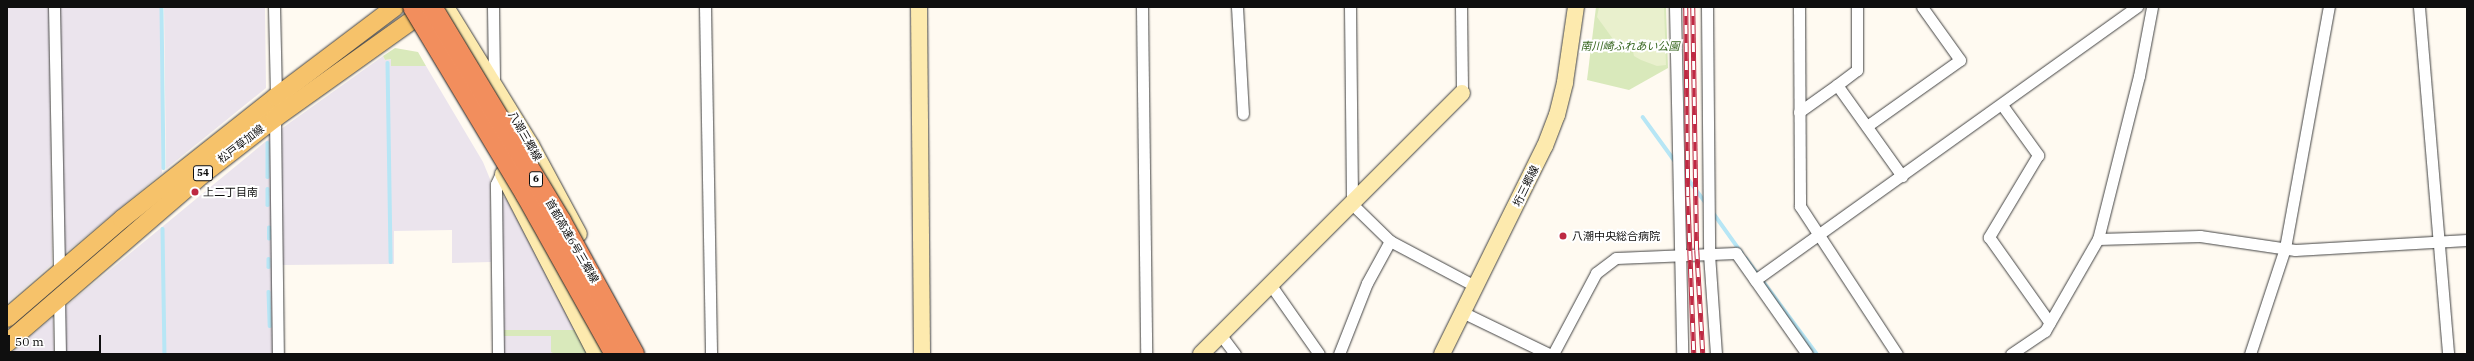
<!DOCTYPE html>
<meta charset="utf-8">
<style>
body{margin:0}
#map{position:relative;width:2474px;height:361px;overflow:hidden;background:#fffaf1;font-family:"IBM Plex Serif","Noto Sans JP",serif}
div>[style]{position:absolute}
.industrial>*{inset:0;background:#ebe4ed}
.green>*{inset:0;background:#d9e9bb}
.pitch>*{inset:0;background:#e9f0cd}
.stream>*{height:3.5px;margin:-1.75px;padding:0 1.75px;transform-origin:1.75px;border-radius:1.75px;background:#b7e6f5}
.roads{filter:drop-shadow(0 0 1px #424242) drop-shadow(0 0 1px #424242)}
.street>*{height:11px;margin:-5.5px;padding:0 5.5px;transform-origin:5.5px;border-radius:5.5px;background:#fff}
.secondary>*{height:16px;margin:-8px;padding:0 8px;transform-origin:8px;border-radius:8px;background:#fdeaae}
.primary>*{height:18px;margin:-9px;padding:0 9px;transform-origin:9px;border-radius:9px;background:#f6c26a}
.rail>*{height:4.5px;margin-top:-2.25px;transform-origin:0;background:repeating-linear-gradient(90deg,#fff 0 9px,#be2942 0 18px);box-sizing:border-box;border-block:1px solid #be2942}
.bridges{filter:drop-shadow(0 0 1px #202020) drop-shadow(0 0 1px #202020)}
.highway-bridge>*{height:20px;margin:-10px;padding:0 10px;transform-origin:10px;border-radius:10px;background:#f28e5d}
.dots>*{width:11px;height:11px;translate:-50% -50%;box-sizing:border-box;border:2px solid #fff;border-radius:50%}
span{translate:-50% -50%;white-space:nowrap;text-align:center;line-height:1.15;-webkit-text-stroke:4px #fff;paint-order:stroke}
.shield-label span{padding:1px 3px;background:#fff;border:1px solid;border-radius:3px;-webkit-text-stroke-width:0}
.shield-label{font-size:10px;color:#0f0f0f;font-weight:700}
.park-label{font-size:11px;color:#376720;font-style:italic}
.street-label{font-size:11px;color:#0f0f0f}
.poi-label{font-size:11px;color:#0f0f0f}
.left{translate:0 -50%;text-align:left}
.frame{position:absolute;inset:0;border:8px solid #0f0f0f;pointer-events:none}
.scale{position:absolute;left:8px;top:335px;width:93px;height:18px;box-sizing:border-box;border:2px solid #0f0f0f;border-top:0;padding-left:5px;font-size:12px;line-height:14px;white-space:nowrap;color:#0f0f0f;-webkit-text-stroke:3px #fff;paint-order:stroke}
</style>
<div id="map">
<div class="industrial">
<i style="clip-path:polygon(7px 7px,49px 7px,52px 264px,7px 303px)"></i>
<i style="clip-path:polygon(60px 7px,160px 7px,162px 173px,63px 255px)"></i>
<i style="clip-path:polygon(164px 7px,265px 7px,266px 88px,166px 169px)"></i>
<i style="clip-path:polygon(383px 56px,385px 60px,391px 59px,391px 66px,426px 66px,483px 162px,490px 179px,491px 262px,452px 263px,452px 230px,394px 231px,394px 264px,283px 265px,281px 129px)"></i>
<i style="clip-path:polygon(271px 137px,273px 354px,65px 354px,65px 307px)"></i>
<i style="clip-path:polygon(501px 197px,505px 197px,579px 330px,589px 354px,503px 354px)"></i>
<i style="clip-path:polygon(53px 317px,54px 354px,10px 354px)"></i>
</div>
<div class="green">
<i style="clip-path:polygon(1596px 7px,1666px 7px,1668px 68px,1629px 90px,1587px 80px)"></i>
<i style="clip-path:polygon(395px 48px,418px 52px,426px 66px,391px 66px,391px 59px,385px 60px,383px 56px)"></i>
<i style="clip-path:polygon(503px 330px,579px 330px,589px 354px,555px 354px,551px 352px,551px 336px,503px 336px)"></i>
</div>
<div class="pitch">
<i style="clip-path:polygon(1599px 7px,1664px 7px,1666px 65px,1657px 66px,1641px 60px,1634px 56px,1632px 47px,1625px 44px,1618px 46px,1597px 17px)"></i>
</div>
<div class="stream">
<i style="left:162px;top:7px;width:161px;rotate:89.3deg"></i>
<i style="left:388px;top:63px;width:199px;rotate:89.1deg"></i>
<i style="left:1643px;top:117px;width:54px;rotate:54deg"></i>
<i style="left:268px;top:143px;width:34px;rotate:90deg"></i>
<i style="left:1681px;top:169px;width:42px;rotate:53.7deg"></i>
<i style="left:268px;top:189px;width:16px;rotate:90deg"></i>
<i style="left:1712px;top:211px;width:52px;rotate:54.5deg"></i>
<i style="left:163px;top:229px;width:125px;rotate:89.1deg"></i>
<i style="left:269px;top:239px;width:11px;rotate:-90deg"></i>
<i style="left:1746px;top:258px;width:119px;rotate:53.5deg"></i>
<i style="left:269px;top:259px;width:8px;rotate:90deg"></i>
<i style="left:269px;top:292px;width:34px;rotate:88deg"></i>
</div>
<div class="roads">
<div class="street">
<i style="left:54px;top:7px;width:269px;rotate:88.9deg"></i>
<i style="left:274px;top:7px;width:90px;rotate:88.7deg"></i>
<i style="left:493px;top:7px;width:75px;rotate:89.2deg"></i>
<i style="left:705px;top:7px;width:347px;rotate:89deg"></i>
<i style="left:1142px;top:7px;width:347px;rotate:89.3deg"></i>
<i style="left:1237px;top:7px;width:107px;rotate:86.8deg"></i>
<i style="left:1350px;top:7px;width:197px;rotate:89.4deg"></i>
<i style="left:1352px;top:204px;width:53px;rotate:44.2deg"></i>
<i style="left:1390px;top:241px;width:96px;rotate:27.9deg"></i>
<i style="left:1461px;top:7px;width:86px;rotate:89.3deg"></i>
<i style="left:1675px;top:7px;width:347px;rotate:88.8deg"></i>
<i style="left:1707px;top:7px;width:247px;rotate:89.5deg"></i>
<i style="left:1709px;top:254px;width:100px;rotate:86deg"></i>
<i style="left:1799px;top:7px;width:199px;rotate:89.7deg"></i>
<i style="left:1800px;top:206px;width:177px;rotate:56.8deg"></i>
<i style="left:2419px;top:7px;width:348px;rotate:85.2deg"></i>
<i style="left:1837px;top:85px;width:25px;rotate:-37deg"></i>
<i style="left:1857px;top:70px;width:63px;rotate:-90deg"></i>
<i style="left:2002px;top:105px;width:62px;rotate:54.2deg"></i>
<i style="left:2038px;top:155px;width:96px;rotate:120.9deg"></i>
<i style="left:1989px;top:237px;width:105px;rotate:54.7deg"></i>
<i style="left:1799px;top:112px;width:47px;rotate:-35.4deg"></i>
<i style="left:1837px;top:85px;width:112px;rotate:54.5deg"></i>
<i style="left:275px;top:118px;width:236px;rotate:89.3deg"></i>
<i style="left:1867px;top:126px;width:114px;rotate:-35.4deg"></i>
<i style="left:1960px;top:60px;width:65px;rotate:-125.6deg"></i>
<i style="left:2098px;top:239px;width:102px;rotate:-1.7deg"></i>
<i style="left:2200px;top:236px;width:96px;rotate:8.4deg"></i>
<i style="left:2295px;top:250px;width:172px;rotate:-3.3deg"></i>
<i style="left:1755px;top:280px;width:470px;rotate:-35.6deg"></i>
<i style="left:1270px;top:284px;width:85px;rotate:55deg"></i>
<i style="left:59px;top:296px;width:58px;rotate:89deg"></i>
<i style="left:1462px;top:312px;width:97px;rotate:25.8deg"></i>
<i style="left:1220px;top:334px;width:25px;rotate:53deg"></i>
<i style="left:498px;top:354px;width:170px;rotate:-90.7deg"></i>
<i style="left:496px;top:184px;width:19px;rotate:-65deg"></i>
<i style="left:1339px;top:354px;width:76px;rotate:-68.5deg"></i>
<i style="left:1367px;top:283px;width:48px;rotate:-61.3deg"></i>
<i style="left:1553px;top:354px;width:92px;rotate:-62deg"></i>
<i style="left:1596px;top:273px;width:25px;rotate:-37deg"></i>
<i style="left:1616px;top:258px;width:120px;rotate:-2.4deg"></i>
<i style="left:1736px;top:253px;width:123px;rotate:54.9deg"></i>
<i style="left:2011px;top:354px;width:41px;rotate:-34.1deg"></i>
<i style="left:2045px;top:331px;width:106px;rotate:-60.1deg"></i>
<i style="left:2098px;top:239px;width:168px;rotate:-75.9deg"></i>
<i style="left:2139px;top:76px;width:70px;rotate:-79.3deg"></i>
<i style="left:2250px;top:354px;width:112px;rotate:-71.7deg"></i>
<i style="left:2285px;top:248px;width:245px;rotate:-79.7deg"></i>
</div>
<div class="secondary">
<i style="left:446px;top:7px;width:162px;rotate:58.4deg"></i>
<i style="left:531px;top:145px;width:101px;rotate:61.7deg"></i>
<i style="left:919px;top:7px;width:347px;rotate:89.5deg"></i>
<i style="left:503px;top:174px;width:203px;rotate:62.7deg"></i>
<i style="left:1201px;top:354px;width:369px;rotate:-45deg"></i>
<i style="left:1442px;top:354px;width:232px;rotate:-63.7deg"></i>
<i style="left:1545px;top:146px;width:33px;rotate:-69deg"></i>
<i style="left:1557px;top:115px;width:34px;rotate:-76deg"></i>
<i style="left:1565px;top:82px;width:76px;rotate:-81.7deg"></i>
</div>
<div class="primary">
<i style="left:7px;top:318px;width:152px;rotate:-40.7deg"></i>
<i style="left:122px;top:219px;width:196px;rotate:-38.4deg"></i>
<i style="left:276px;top:97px;width:149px;rotate:-37.1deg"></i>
<i style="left:7px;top:343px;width:260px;rotate:-40.8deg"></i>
<i style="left:204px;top:173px;width:90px;rotate:-37.8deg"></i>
<i style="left:275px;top:118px;width:189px;rotate:-35.5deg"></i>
</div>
</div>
<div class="rail">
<i style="left:1686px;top:7px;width:190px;rotate:89.4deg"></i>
<i style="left:1688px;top:197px;width:157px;rotate:87.8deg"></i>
<i style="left:1693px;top:7px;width:243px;rotate:89.1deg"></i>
<i style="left:1697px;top:250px;width:104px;rotate:86.7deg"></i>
</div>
<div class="bridges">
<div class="highway-bridge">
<i style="left:413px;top:7px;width:219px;rotate:59deg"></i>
<i style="left:526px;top:195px;width:182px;rotate:60.8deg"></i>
<i style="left:432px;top:7px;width:250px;rotate:58.9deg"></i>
<i style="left:561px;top:221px;width:152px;rotate:61.2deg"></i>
</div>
</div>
<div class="dots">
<i style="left:195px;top:192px;background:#be2942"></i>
<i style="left:1563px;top:236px;background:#be2942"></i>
</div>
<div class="shield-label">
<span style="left:203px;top:173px">54</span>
<span style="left:536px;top:179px">6</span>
</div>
<div class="park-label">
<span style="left:1630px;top:46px">南川崎ふれあい公園</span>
</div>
<div class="street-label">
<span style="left:525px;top:136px;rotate:60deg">八潮三郷線</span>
<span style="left:241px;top:144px;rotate:-38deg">松戸草加線</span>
<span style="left:1526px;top:186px;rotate:-64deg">垳三郷線</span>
<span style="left:572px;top:241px;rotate:60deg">首都高速6号三郷線</span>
</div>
<div class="poi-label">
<span class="left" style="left:203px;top:192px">上二丁目南</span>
<span class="left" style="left:1572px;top:236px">八潮中央総合病院</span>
</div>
<div class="frame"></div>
<div class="scale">50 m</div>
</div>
